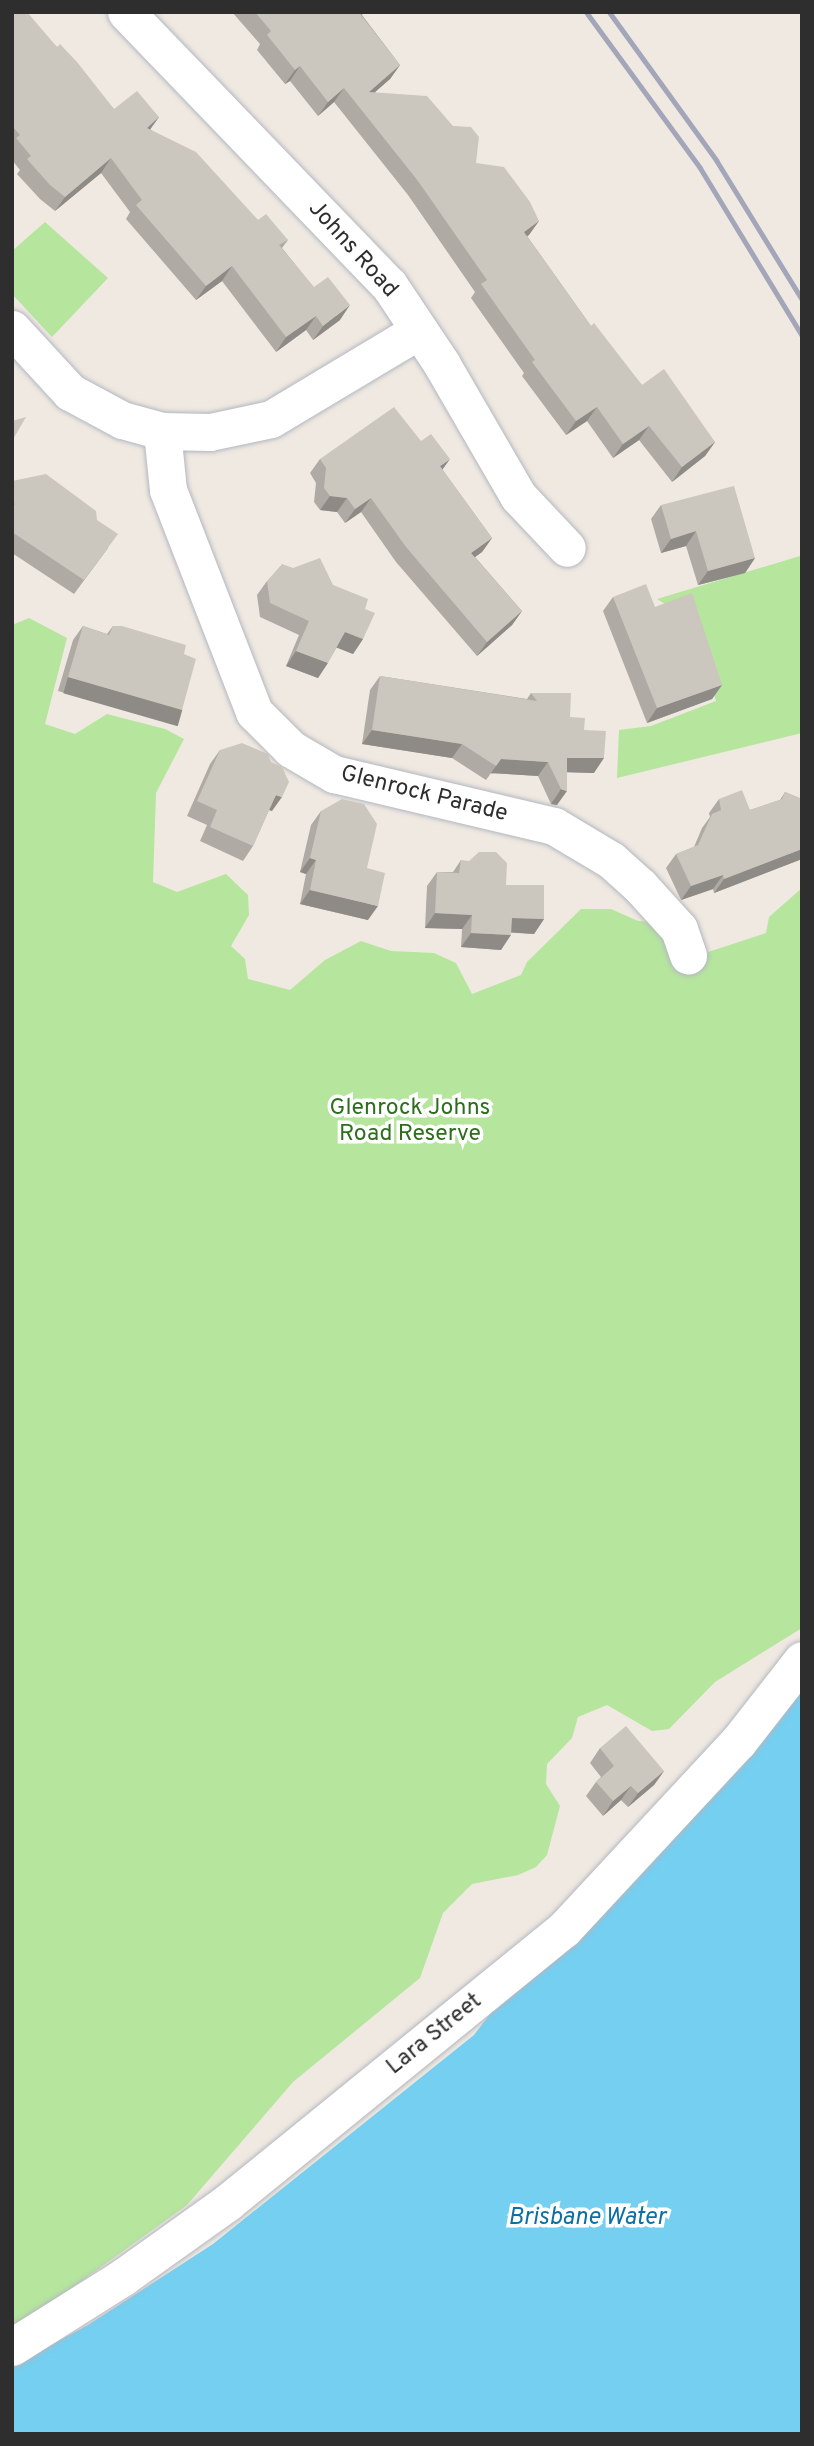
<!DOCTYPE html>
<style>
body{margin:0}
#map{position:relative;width:814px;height:2446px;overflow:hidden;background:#efe9e1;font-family:Overpass,sans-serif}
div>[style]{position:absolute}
.green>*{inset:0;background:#b6e59e}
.water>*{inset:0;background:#75cff0}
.roads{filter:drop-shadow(0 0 2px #b4b7c1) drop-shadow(0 0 2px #b4b7c1)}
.minor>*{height:37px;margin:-18.5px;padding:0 18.5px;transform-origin:18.5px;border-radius:18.5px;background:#fff}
.rail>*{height:5px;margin:-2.5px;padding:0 2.5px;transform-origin:2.5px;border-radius:2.5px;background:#a3a6b8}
.wall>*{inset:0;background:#afaba4}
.shaded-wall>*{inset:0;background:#8e8b86;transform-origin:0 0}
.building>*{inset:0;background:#cbc7bf}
span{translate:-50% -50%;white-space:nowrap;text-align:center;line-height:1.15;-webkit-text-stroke:7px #fff;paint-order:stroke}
.street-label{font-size:23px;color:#2e2e2e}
.park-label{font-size:23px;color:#2c6e1b}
.water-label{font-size:24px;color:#0d6fa3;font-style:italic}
.frame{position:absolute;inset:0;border:14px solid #2e2e2e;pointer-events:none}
</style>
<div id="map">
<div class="green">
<i style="clip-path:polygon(45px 222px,108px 278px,52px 337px,12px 294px,12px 251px)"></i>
<i style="clip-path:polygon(800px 556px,802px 733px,617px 778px,619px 730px,651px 726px,716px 701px,691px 620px,657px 599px)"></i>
<i style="clip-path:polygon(29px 618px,67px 638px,45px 724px,75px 734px,107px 714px,165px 729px,184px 739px,156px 793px,153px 882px,177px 892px,226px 874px,248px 895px,249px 915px,231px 946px,245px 959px,248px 979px,290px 990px,325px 960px,361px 941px,391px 951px,434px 953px,456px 963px,472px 994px,521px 975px,527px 962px,581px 909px,611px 909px,638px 921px,658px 922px,702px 954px,766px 933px,769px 917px,802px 888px,802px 1628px,715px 1682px,669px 1729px,652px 1731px,607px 1705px,578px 1717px,572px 1738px,547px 1764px,546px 1784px,560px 1806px,547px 1855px,536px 1867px,518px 1875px,472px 1884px,443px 1913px,420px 1978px,293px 2082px,187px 2205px,12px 2331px,12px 625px)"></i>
</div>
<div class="water">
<i style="clip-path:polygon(802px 1684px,802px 2434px,12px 2434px,12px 2366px,88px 2325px,213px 2244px,474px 2035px,499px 2002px)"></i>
</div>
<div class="roads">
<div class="minor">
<i style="left:126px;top:12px;width:379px;rotate:46.1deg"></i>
<i style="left:389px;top:285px;width:94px;rotate:56.3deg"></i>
<i style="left:441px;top:363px;width:154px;rotate:59.9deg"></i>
<i style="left:518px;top:496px;width:71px;rotate:46.7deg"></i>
<i style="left:12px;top:329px;width:86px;rotate:47.4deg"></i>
<i style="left:70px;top:392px;width:59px;rotate:28.3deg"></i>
<i style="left:122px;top:420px;width:41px;rotate:15.4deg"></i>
<i style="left:162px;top:431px;width:48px;rotate:1.2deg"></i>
<i style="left:210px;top:432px;width:62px;rotate:-12deg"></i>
<i style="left:271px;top:419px;width:171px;rotate:-30.9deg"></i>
<i style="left:162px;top:431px;width:59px;rotate:84.2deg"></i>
<i style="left:168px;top:490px;width:238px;rotate:68.8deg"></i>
<i style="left:254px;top:712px;width:52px;rotate:45deg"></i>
<i style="left:291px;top:749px;width:50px;rotate:30.2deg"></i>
<i style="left:334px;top:774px;width:226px;rotate:13.3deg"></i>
<i style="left:554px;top:826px;width:66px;rotate:30.8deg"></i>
<i style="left:611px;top:860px;width:39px;rotate:42deg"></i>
<i style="left:640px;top:886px;width:58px;rotate:47.8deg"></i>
<i style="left:679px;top:929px;width:28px;rotate:71deg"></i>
<i style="left:12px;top:2347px;width:131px;rotate:-32.2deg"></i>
<i style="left:123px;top:2277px;width:129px;rotate:-35.5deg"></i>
<i style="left:228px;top:2202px;width:433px;rotate:-39.1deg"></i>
<i style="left:564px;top:1929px;width:255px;rotate:-47.1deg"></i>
<i style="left:738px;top:1742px;width:104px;rotate:-52deg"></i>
</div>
</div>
<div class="rail">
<i style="left:586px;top:12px;width:193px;rotate:53.8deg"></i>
<i style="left:700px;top:168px;width:197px;rotate:58.7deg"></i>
<i style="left:609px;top:12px;width:183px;rotate:54.1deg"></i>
<i style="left:716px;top:160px;width:164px;rotate:58.4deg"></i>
</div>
<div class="wall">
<i style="clip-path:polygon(12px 12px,57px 47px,114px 109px,159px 117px,150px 129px,258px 220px,288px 240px,282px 248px,340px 320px,313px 340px,306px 330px,276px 352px,222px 281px,196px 300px,126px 219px,130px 212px,101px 173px,55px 211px,40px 199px,17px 174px,20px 170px,12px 160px)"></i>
<i style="clip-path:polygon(232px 12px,364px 12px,362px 15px,400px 65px,390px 79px,375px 92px,476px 163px,539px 221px,527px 236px,591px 326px,642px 385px,715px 442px,705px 456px,672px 482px,639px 440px,613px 458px,587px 421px,566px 435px,522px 376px,524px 373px,471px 298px,475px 292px,408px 195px,334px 102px,318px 116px,290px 81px,285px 84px,257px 50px,260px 44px)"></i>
<i style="clip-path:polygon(320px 459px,442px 469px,492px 538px,482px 552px,475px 557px,522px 611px,512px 625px,477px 656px,396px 562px,361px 512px,345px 523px,337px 512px,320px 510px,314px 502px,316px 483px,310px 473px)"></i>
<i style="clip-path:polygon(12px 481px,97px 520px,108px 548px,74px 594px,12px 553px)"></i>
<i style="clip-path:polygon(661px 505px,755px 558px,745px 573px,698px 585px,686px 546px,661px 553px,651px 519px)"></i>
<i style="clip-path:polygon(267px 581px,333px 585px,365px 609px,363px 639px,353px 654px,337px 647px,318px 678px,286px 666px,299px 635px,260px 617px,257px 595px)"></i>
<i style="clip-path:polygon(613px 597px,655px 607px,722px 685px,712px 699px,647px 723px,603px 611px)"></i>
<i style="clip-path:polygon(83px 626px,107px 634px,113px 626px,184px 654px,182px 710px,172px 724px,58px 691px,73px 640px)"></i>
<i style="clip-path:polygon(380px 676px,527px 699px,531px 693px,570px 717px,584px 730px,594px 773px,567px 772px,557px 805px,551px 804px,538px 776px,491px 773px,486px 780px,452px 758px,362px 744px,370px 690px)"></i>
<i style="clip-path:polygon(220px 750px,272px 811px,269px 810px,253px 846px,243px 861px,200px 841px,207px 825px,187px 816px,210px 764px)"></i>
<i style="clip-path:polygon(785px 792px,802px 799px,802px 859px,714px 893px,713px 889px,681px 900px,666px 868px,676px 854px,694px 847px,702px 828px,710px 817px,709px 813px,719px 799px,750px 810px,780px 800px)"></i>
<i style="clip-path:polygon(321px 811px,367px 868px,368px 920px,300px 904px,306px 874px,300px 872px,311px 825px)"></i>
<i style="clip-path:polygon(461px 860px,506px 885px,544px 919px,534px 934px,511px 932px,501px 950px,461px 947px,462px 929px,425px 928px,427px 886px,437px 872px,453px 872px)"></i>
<i style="clip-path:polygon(600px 1748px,664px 1771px,654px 1785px,628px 1807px,621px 1800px,603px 1816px,586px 1796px,596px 1782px,601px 1777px,590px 1763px)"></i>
</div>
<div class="shaded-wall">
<i style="clip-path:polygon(400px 65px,390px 79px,359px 106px,369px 92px)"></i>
<i style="clip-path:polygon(300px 66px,290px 81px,285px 84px,295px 70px)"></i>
<i style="clip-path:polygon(344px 88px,334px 102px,318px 116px,328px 102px)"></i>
<i style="clip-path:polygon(159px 117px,149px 131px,147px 128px)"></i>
<i style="clip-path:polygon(111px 158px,101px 173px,55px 211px,65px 197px)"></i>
<i style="clip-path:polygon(539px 221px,529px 235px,514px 246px,524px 232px)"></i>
<i style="clip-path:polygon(232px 266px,222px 281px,196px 300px,206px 286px)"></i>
<i style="clip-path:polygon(350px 305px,340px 320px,313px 340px,323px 326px)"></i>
<i style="clip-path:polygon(316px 316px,306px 330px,276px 352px,286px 337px)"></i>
<i style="clip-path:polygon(597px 407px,587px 421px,566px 435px,576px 421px)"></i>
<i style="clip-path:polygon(649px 426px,639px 440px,613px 458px,623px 444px)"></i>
<i style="clip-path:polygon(715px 442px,705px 456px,672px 482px,682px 467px)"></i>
<i style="clip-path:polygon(450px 459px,440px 473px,440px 466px)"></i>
<i style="clip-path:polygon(330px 496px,347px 498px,337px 512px,320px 510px)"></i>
<i style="clip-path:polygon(371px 498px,361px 512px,345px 523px,355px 509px)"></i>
<i style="clip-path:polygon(696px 531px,686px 546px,661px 553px,671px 539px)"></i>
<i style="clip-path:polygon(492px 538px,482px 552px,461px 567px,471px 553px)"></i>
<i style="clip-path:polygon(755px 558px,745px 573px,698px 585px,708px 571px)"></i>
<i style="clip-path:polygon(522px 611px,512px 625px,477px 656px,487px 642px)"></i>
<i style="clip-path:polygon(345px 632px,363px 639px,353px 654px,335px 647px)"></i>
<i style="clip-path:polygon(296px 651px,328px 663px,318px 678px,286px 666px)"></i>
<i style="left:68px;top:677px;width:119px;height:17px;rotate:16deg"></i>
<i style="clip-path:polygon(722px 685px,712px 699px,647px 723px,657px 708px)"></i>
<i style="clip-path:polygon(372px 730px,462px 744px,452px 758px,362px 744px)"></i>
<i style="clip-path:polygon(567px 758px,604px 758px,594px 773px,557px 772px)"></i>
<i style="clip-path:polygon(501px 759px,548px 762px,538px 776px,491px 773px,486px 780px)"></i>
<i style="clip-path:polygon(561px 789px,567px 791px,557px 805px,551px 804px)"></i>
<i style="clip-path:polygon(276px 795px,282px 797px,272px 811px,266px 809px)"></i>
<i style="clip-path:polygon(802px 849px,802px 859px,714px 893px,724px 879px)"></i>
<i style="clip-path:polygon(310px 858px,316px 860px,306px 874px,300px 872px)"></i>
<i style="clip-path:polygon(723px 875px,713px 889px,681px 900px,691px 886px)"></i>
<i style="clip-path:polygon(310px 890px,378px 906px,368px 920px,300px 904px)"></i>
<i style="clip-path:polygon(435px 913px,472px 915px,462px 929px,425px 928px)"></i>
<i style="clip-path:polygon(512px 918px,544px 919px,534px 934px,502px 932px)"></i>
<i style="clip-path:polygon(471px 933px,511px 935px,501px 950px,461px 947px)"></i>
<i style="clip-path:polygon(664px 1771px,654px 1785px,628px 1807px,638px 1793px)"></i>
<i style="clip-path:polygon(631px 1786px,621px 1800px,603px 1816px,613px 1801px)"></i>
</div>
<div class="building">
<i style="clip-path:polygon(12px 12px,27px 12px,57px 47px,60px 44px,77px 62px,114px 109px,137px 91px,159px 117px,147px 128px,196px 152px,258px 220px,266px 214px,288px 240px,279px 245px,314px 287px,328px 277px,350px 305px,323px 326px,316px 316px,286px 337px,232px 266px,206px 286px,136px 205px,142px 200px,111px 158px,65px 197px,50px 185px,27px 159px,31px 156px,16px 138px,20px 135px,12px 126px)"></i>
<i style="clip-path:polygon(255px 12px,362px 12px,360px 14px,400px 65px,369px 92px,427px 96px,453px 126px,471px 127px,479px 137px,476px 163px,504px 167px,530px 202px,539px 221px,524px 232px,591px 326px,594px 323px,642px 385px,664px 369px,715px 442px,682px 467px,649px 426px,623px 444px,597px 407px,576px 421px,532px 362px,535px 360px,481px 284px,487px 280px,418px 181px,344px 88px,328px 102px,300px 66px,295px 70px,267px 35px,271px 31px)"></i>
<i style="clip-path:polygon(394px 407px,421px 441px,431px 434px,450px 459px,440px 466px,492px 538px,471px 553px,522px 611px,487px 642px,406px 547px,371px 498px,355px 509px,347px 498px,330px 496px,324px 488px,326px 468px,320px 459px)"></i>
<i style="clip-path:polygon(26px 417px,12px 441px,12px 421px)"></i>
<i style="clip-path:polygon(46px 474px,96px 511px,97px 520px,118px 534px,84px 580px,12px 532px,12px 508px,15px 504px,12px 502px,12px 481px)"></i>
<i style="clip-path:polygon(734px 486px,755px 558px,708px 571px,696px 531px,671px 539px,661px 505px)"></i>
<i style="clip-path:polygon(320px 558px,333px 585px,368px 599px,365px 609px,375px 613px,363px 639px,345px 632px,328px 663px,296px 651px,309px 621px,270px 603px,267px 581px,282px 564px,293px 568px)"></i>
<i style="clip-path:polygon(646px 584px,655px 607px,692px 593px,722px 685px,657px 708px,613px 597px)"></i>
<i style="clip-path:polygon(83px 626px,109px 635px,113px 626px,122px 626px,186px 645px,184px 654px,196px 659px,182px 710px,68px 677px)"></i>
<i style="clip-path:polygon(380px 676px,537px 701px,531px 693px,571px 693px,570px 717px,585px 718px,584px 730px,606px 731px,604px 758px,567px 758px,567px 791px,561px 789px,548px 762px,501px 759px,496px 766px,462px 744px,372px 730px)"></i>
<i style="clip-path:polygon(242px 743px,268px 754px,271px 762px,282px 767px,289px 782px,282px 797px,276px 795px,253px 846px,210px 827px,217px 810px,197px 801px,220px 750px)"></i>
<i style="clip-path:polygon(742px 790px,750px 810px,782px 799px,785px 792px,802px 799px,802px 849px,724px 879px,723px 875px,691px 886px,676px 854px,698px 845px,712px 814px,721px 810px,719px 799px)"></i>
<i style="clip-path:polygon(342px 799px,364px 804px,377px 824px,367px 868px,385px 873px,378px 906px,310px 890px,316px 860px,310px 858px,321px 811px)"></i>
<i style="clip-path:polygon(479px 852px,496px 852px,507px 863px,506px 885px,544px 885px,544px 919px,512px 918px,511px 935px,471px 933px,472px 915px,435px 913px,437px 872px,459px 873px,461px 860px,469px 861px)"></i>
<i style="clip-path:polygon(626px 1726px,664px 1771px,638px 1793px,631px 1786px,613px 1801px,596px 1782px,614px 1766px,600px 1748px)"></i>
</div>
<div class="street-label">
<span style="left:352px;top:250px;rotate:48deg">Johns Road</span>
<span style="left:424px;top:795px;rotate:14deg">Glenrock Parade</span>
<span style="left:435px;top:2035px;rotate:-39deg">Lara Street</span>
</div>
<div class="park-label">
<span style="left:410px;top:1122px">Glenrock Johns<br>Road Reserve</span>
</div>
<div class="water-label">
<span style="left:587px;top:2219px">Brisbane Water</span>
</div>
<div class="frame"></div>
</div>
